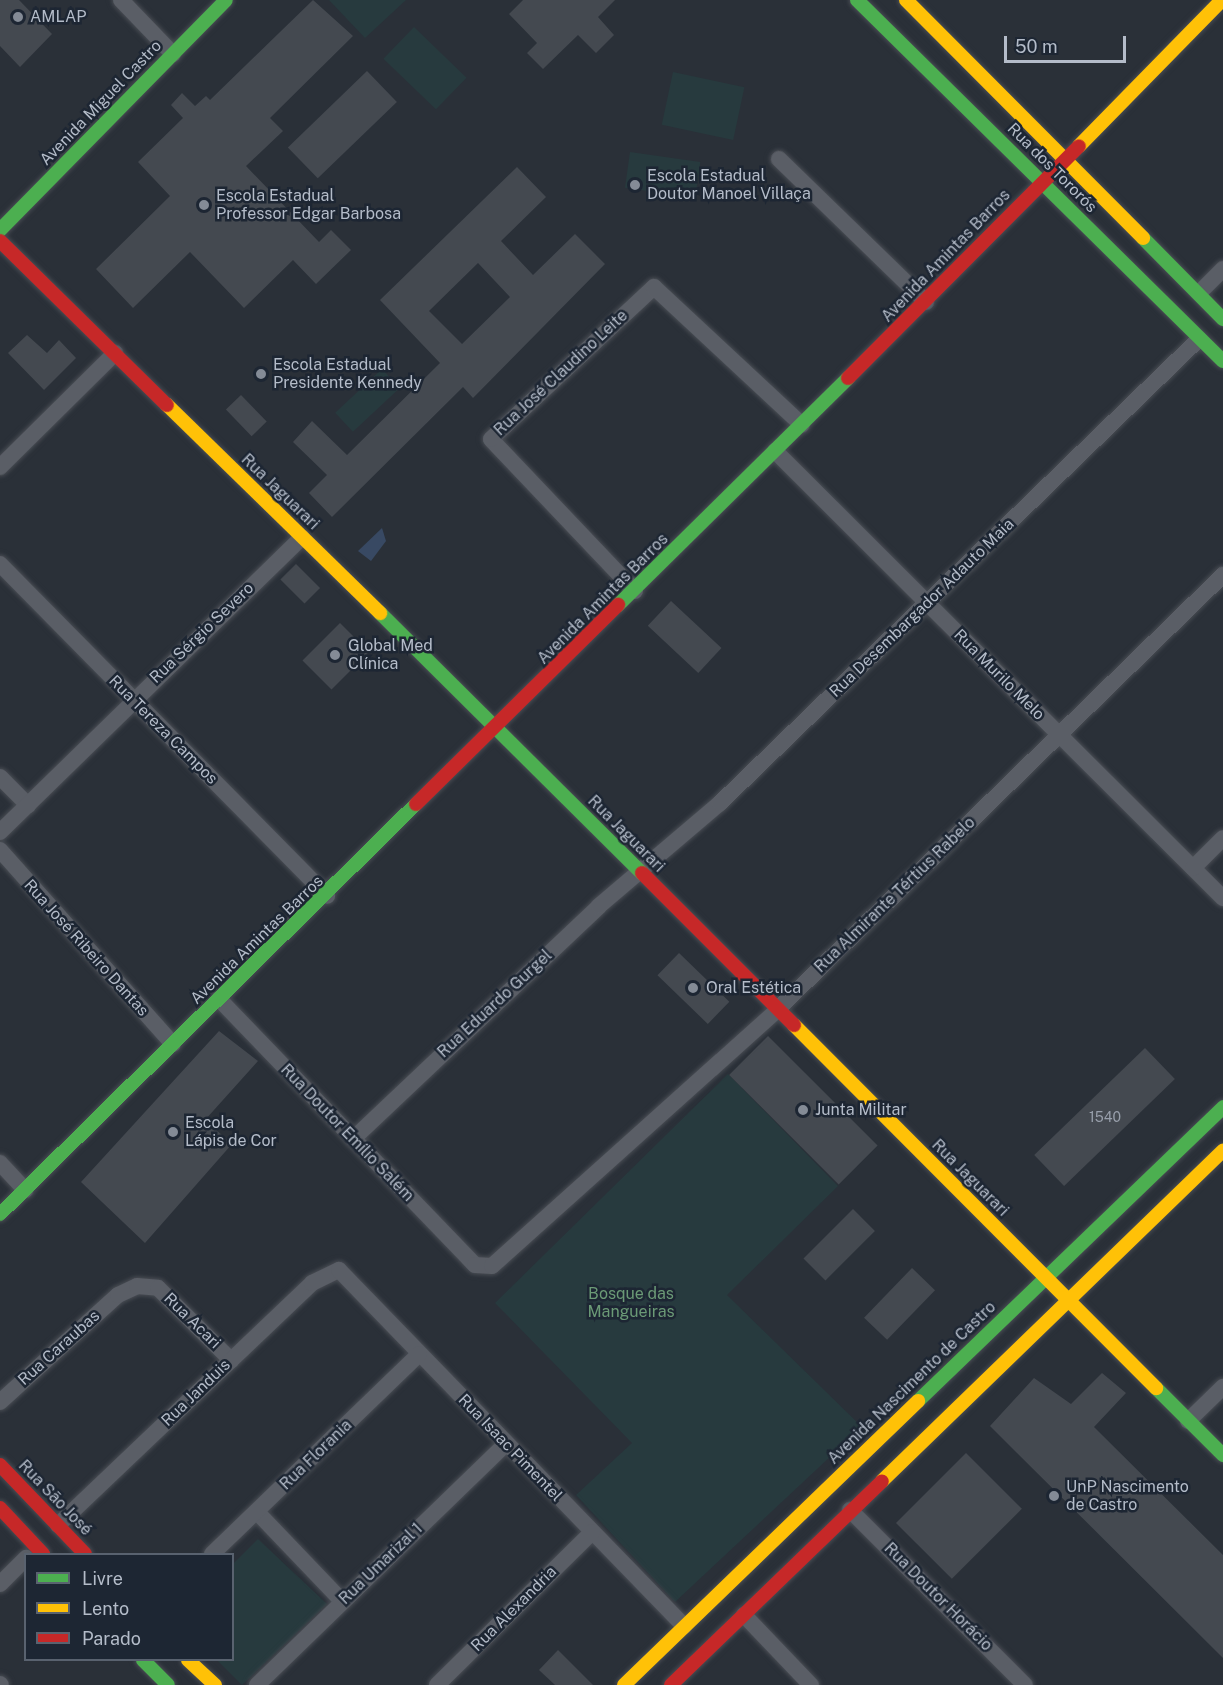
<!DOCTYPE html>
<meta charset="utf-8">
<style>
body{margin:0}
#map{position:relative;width:1223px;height:1685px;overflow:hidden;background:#2a3038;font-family:"Public Sans",sans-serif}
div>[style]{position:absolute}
.green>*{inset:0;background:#273a3e;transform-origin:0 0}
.water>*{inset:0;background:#384963}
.building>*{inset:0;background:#444950;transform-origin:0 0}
.roads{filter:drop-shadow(0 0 2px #484c53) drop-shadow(0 0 2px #484c53)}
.street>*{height:16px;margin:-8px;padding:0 8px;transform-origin:8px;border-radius:8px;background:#5a5e66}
.fast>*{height:14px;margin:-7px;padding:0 7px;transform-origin:7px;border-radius:7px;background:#4caf50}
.slow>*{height:14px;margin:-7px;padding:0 7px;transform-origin:7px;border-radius:7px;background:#ffc107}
.jam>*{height:14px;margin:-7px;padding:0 7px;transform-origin:7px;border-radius:7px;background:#c62828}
.dots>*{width:16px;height:16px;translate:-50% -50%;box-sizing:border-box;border:3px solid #1d2633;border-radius:50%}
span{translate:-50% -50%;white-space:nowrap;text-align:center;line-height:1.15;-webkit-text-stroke:5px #1d2633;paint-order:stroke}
.number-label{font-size:14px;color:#989fab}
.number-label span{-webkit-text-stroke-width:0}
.poi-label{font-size:16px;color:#b4bcc9}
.left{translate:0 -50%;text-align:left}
.street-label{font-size:16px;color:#b4bcc9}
.park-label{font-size:16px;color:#6b9a76}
.legend{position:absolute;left:24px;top:1553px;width:210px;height:108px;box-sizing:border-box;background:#1d2633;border:2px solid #59626f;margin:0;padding:8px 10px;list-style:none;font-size:18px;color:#b4bcc9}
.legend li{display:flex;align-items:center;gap:12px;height:30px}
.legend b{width:30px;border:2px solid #59626f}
.scale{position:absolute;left:1004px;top:36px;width:122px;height:27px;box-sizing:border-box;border:3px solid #b4bcc9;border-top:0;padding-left:8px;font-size:18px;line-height:21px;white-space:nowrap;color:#b4bcc9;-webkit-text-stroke:4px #1d2633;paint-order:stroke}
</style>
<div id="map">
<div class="green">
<i style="clip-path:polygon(329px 0,406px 0,365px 38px)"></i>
<i style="left:414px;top:27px;width:73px;height:44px;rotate:44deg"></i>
<i style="left:673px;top:72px;width:73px;height:54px;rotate:12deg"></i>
<i style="left:630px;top:152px;width:71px;height:36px;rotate:8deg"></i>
<i style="left:382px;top:369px;width:26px;height:64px;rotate:47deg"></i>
<i style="clip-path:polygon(728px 1074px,838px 1186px,727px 1295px,862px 1427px,675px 1602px,576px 1495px,632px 1443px,495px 1303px)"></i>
<i style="clip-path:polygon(258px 1539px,327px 1604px,242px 1685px,217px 1660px,232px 1660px,233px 1564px)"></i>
</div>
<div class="water">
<i style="clip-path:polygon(382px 528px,386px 541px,371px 561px,358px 551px)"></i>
</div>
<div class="building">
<i style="clip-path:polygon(0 0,19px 0,52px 34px,20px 67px,0 46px)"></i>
<i style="clip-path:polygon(313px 0,353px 36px,270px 118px,283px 131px,246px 166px,319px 242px,331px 230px,351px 250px,316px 284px,293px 260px,244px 308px,190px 252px,133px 308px,96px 269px,170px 196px,138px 162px,183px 118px,171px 105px,182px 93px,195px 106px,206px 96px,210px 100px)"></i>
<i style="clip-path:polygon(523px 0,615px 0,598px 17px,614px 35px,596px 53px,578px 35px,543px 69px,527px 53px,537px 43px,509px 14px)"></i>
<i style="left:367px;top:71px;width:43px;height:110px;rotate:46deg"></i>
<i style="clip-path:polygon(evenodd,517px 167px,546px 197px,501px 241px,533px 275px,575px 234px,605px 264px,473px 398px,463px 387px,332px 517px,309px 493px,327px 475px,293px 442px,312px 421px,347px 455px,440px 363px,380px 300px,517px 167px,478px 263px,510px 297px,462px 344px,429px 311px,478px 263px)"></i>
<i style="clip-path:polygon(27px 335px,47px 353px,59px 340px,76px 358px,44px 390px,8px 353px)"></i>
<i style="left:241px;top:395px;width:37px;height:21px;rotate:46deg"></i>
<i style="left:296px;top:564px;width:34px;height:22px;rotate:45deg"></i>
<i style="left:671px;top:601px;width:69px;height:34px;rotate:43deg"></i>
<i style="left:340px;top:623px;width:41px;height:53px;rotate:45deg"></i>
<i style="left:679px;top:953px;width:70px;height:31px;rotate:44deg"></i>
<i style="clip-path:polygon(219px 1031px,258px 1061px,205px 1120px,232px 1144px,145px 1243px,81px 1182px)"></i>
<i style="left:768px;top:1036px;width:155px;height:55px;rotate:45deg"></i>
<i style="left:1145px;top:1048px;width:43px;height:154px;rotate:46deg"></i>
<i style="left:853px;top:1209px;width:31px;height:70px;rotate:45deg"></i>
<i style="left:912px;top:1268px;width:32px;height:69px;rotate:44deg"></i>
<i style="clip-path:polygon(1102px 1373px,1126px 1393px,1094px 1427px,1223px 1555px,1223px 1658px,990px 1426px,1034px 1378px,1071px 1404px)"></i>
<i style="left:966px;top:1453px;width:79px;height:99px;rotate:45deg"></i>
<i style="clip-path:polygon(558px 1650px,593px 1685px,555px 1685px,539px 1670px)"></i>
</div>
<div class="roads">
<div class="street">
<i style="left:121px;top:0;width:75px;rotate:46.1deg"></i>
<i style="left:779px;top:159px;width:205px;rotate:44.2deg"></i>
<i style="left:1199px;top:293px;width:34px;rotate:-45deg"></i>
<i style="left:775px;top:451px;width:633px;rotate:44.94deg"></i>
<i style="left:0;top:467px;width:162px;rotate:-44.7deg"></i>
<i style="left:0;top:564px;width:466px;rotate:45.4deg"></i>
<i style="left:635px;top:591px;width:209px;rotate:-133.5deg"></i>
<i style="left:491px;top:439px;width:223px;rotate:-43deg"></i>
<i style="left:654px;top:287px;width:202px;rotate:43deg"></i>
<i style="left:0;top:777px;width:40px;rotate:45deg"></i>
<i style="left:0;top:832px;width:422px;rotate:-44.3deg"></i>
<i style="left:0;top:850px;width:260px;rotate:48.3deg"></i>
<i style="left:1193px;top:868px;width:42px;rotate:-45deg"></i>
<i style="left:219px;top:999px;width:369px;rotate:46.1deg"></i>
<i style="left:475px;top:1265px;width:17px;rotate:3deg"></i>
<i style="left:492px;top:1266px;width:385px;rotate:-41.9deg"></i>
<i style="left:778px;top:1009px;width:622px;rotate:-44.28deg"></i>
<i style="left:353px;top:1139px;width:339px;rotate:-43.4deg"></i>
<i style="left:599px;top:906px;width:159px;rotate:-40.4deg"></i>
<i style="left:720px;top:803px;width:667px;rotate:-44.09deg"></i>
<i style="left:0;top:1163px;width:37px;rotate:47deg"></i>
<i style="left:0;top:1402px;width:159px;rotate:-42.2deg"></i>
<i style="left:118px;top:1295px;width:21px;rotate:-25deg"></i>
<i style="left:137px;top:1286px;width:21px;rotate:5deg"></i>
<i style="left:158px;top:1288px;width:103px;rotate:44.6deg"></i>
<i style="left:1188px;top:1421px;width:49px;rotate:-44.2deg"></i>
<i style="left:850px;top:1510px;width:247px;rotate:45deg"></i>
<i style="left:257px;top:1512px;width:123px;rotate:46.3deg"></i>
<i style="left:58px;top:1525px;width:351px;rotate:-43.6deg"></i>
<i style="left:312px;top:1283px;width:30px;rotate:-26deg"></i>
<i style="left:339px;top:1270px;width:496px;rotate:45.9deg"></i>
<i style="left:212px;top:1554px;width:288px;rotate:-44deg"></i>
<i style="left:0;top:1584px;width:37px;rotate:-45deg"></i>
<i style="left:744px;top:1615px;width:97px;rotate:46.3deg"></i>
<i style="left:0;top:1684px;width:1px;rotate:45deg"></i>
<i style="left:257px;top:1685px;width:347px;rotate:-44.1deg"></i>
<i style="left:437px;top:1685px;width:218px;rotate:-44.6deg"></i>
</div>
<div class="fast">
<i style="left:857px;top:0;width:514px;rotate:44.61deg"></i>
<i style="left:0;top:230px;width:322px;rotate:-45.5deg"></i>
<i style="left:1143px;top:238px;width:114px;rotate:45.4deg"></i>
<i style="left:618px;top:605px;width:323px;rotate:-44.6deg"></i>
<i style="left:380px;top:613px;width:369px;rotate:44.8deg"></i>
<i style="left:0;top:1214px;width:584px;rotate:-44.58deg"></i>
<i style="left:1156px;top:1388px;width:95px;rotate:45deg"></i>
<i style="left:918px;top:1401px;width:424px;rotate:-43.9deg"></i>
<i style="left:143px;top:1660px;width:35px;rotate:45deg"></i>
</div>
<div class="slow">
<i style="left:906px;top:0;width:336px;rotate:45.1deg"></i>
<i style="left:1079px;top:146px;width:204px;rotate:-45.6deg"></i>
<i style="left:167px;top:405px;width:298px;rotate:44.3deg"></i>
<i style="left:794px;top:1025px;width:513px;rotate:45.08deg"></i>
<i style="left:882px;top:1481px;width:475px;rotate:-44.1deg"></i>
<i style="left:188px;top:1660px;width:37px;rotate:43deg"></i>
<i style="left:624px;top:1685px;width:409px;rotate:-44deg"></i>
</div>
<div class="jam">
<i style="left:0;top:241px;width:234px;rotate:44.5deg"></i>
<i style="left:848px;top:378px;width:327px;rotate:-45.1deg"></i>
<i style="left:416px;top:804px;width:284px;rotate:-44.6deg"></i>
<i style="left:642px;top:873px;width:215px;rotate:45deg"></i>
<i style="left:0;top:1465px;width:123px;rotate:46.3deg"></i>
<i style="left:0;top:1508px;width:63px;rotate:46.9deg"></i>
<i style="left:671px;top:1685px;width:293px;rotate:-44deg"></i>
</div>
</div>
<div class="dots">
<i style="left:18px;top:17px;background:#848b96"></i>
<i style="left:635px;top:185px;background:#848b96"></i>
<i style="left:204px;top:205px;background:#848b96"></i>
<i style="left:261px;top:374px;background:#848b96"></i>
<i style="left:335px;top:655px;background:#848b96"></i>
<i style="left:693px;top:988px;background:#848b96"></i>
<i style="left:803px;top:1110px;background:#848b96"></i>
<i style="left:173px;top:1132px;background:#848b96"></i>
<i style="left:1054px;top:1496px;background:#848b96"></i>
</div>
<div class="number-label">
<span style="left:1105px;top:1117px">1540</span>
</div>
<div class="poi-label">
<span class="left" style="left:30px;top:17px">AMLAP</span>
<span class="left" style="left:647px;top:185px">Escola Estadual<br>Doutor Manoel Villaça</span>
<span class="left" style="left:216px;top:205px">Escola Estadual<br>Professor Edgar Barbosa</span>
<span class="left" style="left:273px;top:374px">Escola Estadual<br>Presidente Kennedy</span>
<span class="left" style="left:348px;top:655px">Global Med<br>Clínica</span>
<span class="left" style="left:706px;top:988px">Oral Estética</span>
<span class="left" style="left:815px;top:1110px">Junta Militar</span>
<span class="left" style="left:185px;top:1132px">Escola<br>Lápis de Cor</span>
<span class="left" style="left:1066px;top:1496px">UnP Nascimento<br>de Castro</span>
</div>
<div class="street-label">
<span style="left:101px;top:103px;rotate:-46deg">Avenida Miguel Castro</span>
<span style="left:1052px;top:168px;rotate:45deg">Rua dos Tororós</span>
<span style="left:946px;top:256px;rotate:-46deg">Avenida Amintas Barros</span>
<span style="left:561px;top:373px;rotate:-43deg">Rua José Claudino Leite</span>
<span style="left:280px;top:492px;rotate:44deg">Rua Jaguarari</span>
<span style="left:603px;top:599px;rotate:-45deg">Avenida Amintas Barros</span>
<span style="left:922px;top:608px;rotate:-44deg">Rua Desembargador Adauto Maia</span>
<span style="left:202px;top:633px;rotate:-44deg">Rua Sérgio Severo</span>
<span style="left:999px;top:675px;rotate:45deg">Rua Murilo Melo</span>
<span style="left:163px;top:730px;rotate:45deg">Rua Tereza Campos</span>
<span style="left:626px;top:834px;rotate:45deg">Rua Jaguarari</span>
<span style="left:895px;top:895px;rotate:-44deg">Rua Almirante Tértius Rabelo</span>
<span style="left:257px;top:940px;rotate:-44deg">Avenida Amintas Barros</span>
<span style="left:86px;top:948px;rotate:48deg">Rua José Ribeiro Dantas</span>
<span style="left:495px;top:1004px;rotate:-43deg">Rua Eduardo Gurgel</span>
<span style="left:347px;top:1133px;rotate:46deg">Rua Doutor Emílio Salém</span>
<span style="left:970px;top:1178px;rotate:45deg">Rua Jaguarari</span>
<span style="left:192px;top:1321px;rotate:44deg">Rua Acari</span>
<span style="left:59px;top:1348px;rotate:-42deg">Rua Caraubas</span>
<span style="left:912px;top:1383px;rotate:-44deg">Avenida Nascimento de Castro</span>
<span style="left:196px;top:1393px;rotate:-44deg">Rua Janduis</span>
<span style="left:510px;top:1448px;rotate:46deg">Rua Isaac Pimentel</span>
<span style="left:316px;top:1455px;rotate:-44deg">Rua Florania</span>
<span style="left:55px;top:1498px;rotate:46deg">Rua São José</span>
<span style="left:381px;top:1564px;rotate:-44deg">Rua Umarizal 1</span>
<span style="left:938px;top:1597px;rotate:45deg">Rua Doutor Horácio</span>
<span style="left:514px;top:1609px;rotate:-45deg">Rua Alexandria</span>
</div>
<div class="park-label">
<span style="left:631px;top:1303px">Bosque das<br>Mangueiras</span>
</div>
<ul class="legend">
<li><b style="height:8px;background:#4caf50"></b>Livre</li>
<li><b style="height:8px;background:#ffc107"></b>Lento</li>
<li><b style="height:8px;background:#c62828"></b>Parado</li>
</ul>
<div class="scale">50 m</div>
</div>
